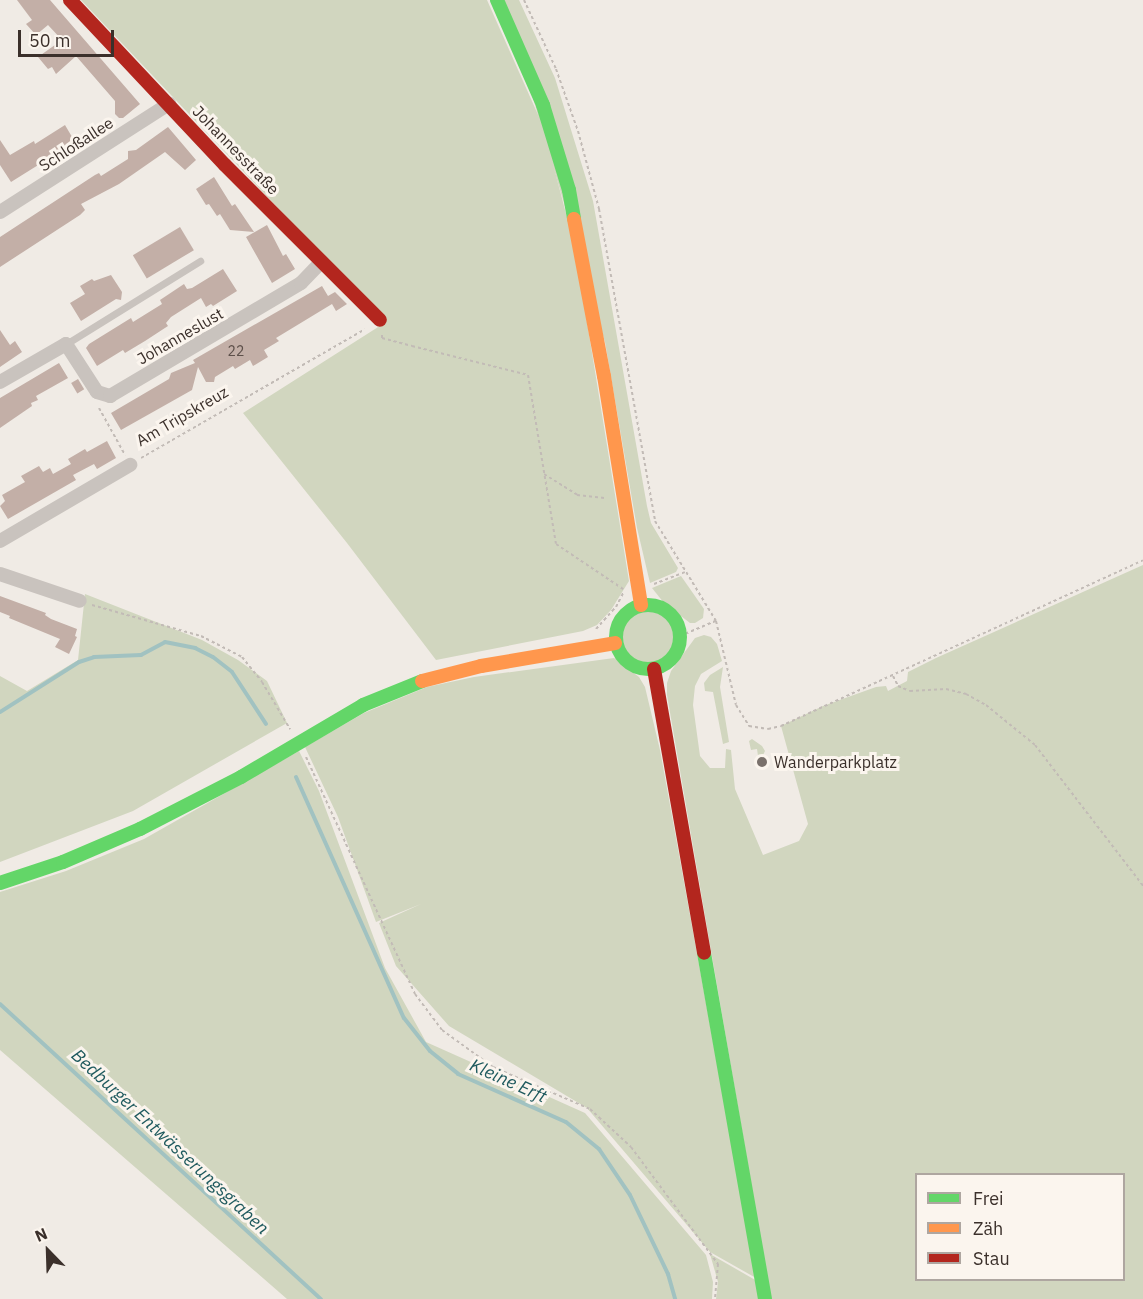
<!DOCTYPE html>
<meta charset="utf-8">
<style>
body{margin:0}
#map{position:relative;width:1143px;height:1299px;overflow:hidden;background:#f0ebe5;font-family:"IBM Plex Sans",sans-serif}
div>[style]{position:absolute}
.green>*{inset:0;background:#d1d6bf}
.round{border-radius:50%}
.stream>*{height:4px;margin:-2px;padding:0 2px;transform-origin:2px;border-radius:2px;background:#a1c2c1}
.building>*{inset:0;background:#c3afa7;transform-origin:0 0}
.path>*{height:2px;margin-top:-1px;transform-origin:0;background:repeating-linear-gradient(90deg,#c2bbb6 0 3px,transparent 0 6px)}
.lane>*{height:7px;margin:-3.5px;padding:0 3.5px;transform-origin:3.5px;border-radius:3.5px;background:#c9c3be}
.street>*{height:14px;margin:-7px;padding:0 7px;transform-origin:7px;border-radius:7px;background:#c9c3be}
.fast>*{height:14px;margin:-7px;padding:0 7px;transform-origin:7px;border-radius:7px;background:#63d668}
.fast>.ring{margin:-7px;padding:0;box-sizing:content-box;background:none;border:14px solid #63d668;border-radius:50%}
.slow>*{height:14px;margin:-7px;padding:0 7px;transform-origin:7px;border-radius:7px;background:#ff974d}
.jam>*{height:14px;margin:-7px;padding:0 7px;transform-origin:7px;border-radius:7px;background:#b3261e}
.dots>*{width:16px;height:16px;translate:-50% -50%;box-sizing:border-box;border:3px solid #fbf5ee;border-radius:50%}
span{translate:-50% -50%;white-space:nowrap;text-align:center;line-height:1.15;-webkit-text-stroke:6px #fbf5ee;paint-order:stroke}
.number-label{font-size:14px;color:#5d504a}
.number-label span{-webkit-text-stroke-width:0}
.street-label{font-size:16px;color:#3b302b}
.poi-label{font-size:16px;color:#3b302b}
.left{translate:0 -50%;text-align:left}
.water-label{font-size:18px;color:#1f5a5e;font-style:italic}
.legend{position:absolute;left:915px;top:1173px;width:210px;height:108px;box-sizing:border-box;background:#fbf5ee;border:2px solid #aea6a0;margin:0;padding:8px 10px;list-style:none;font-size:18px;color:#3b302b}
.legend li{display:flex;align-items:center;gap:12px;height:30px}
.legend b{width:30px;border:2px solid #aea6a0}
.north{position:absolute;left:18px;top:1221px;width:60px;height:60px;-webkit-text-stroke:4px #fbf5ee;paint-order:stroke;rotate:337deg;font-size:16px;font-weight:700;line-height:24px;text-align:center;color:#3b302b}
.north::after{content:'';display:block;margin:auto;width:21px;height:27px;background:#3b302b;clip-path:polygon(50% 0,100% 100%,50% 72%,0 100%)}
.scale{position:absolute;left:18px;top:30px;width:96px;height:27px;box-sizing:border-box;border:3px solid #3b302b;border-top:0;padding-left:8px;font-size:18px;line-height:21px;white-space:nowrap;color:#3b302b;-webkit-text-stroke:4px #fbf5ee;paint-order:stroke}
</style>
<div id="map">
<div class="green">
<i style="clip-path:polygon(81px 0,487px 0,543px 126px,575px 248px,629px 581px,611px 610px,597px 625px,583px 631px,436px 660px,347px 543px,243px 413px,386px 322px)"></i>
<i style="clip-path:polygon(504px 0,519px 0,555px 78px,593px 201px,647px 506px,651px 523px,678px 568px,676px 572px,650px 583px,637px 528px,605px 342px)"></i>
<i style="clip-path:polygon(evenodd,1143px 565px,1143px 1299px,771px 1299px,667px 695px,667px 683px,671px 671px,695px 638px,704px 635px,711px 637px,717px 644px,722px 661px,701px 674px,695px 686px,693px 705px,700px 756px,710px 768px,725px 768px,726px 749px,731px 750px,735px 789px,763px 855px,799px 841px,808px 824px,781px 726px,823px 706px,876px 687px,886px 686px,888px 691px,907px 681px,908px 672px,936px 658px,1143px 565px,916px 1174px,1124px 1174px,1124px 1280px,916px 1280px,916px 1174px)"></i>
<i style="clip-path:polygon(681px 576px,704px 609px,703px 618px,695px 623px,690px 623px,664px 603px,652px 588px)"></i>
<i style="clip-path:polygon(85px 594px,202px 640px,238px 660px,267px 681px,287px 723px,133px 811px,0 862px,0 676px,27px 691px,78px 660px)"></i>
<i class="round" style="left:621px;top:609px;width:56px;height:56px"></i>
<i style="clip-path:polygon(614px 658px,639px 677px,645px 687px,660px 750px,756px 1278px,710px 1252px,587px 1108px,449px 1026px,396px 966px,379px 923px,421px 904px,376px 922px,338px 817px,305px 747px,364px 713px,427px 687px,474px 677px)"></i>
<i style="clip-path:polygon(723px 667px,720px 687px,729px 742px,723px 744px,713px 692px,705px 691px,704px 683px,710px 675px)"></i>
<i style="clip-path:polygon(752px 739px,762px 746px,765px 751px,762px 757px,758px 756px,757px 749px,751px 750px,749px 741px)"></i>
<i style="clip-path:polygon(299px 751px,319px 791px,385px 968px,426px 1042px,585px 1113px,706px 1255px,713px 1282px,712px 1299px,287px 1299px,0 1050px,0 892px,66px 871px,144px 839px)"></i>
<i style="clip-path:polygon(710px 1254px,757px 1281px,760px 1299px,716px 1299px,718px 1282px)"></i>
</div>
<div class="stream">
<i style="left:0;top:712px;width:93px;rotate:-32.3deg"></i>
<i style="left:79px;top:662px;width:16px;rotate:-18deg"></i>
<i style="left:94px;top:657px;width:47px;rotate:-2.4deg"></i>
<i style="left:141px;top:655px;width:27px;rotate:-28deg"></i>
<i style="left:165px;top:642px;width:31px;rotate:11deg"></i>
<i style="left:195px;top:648px;width:20px;rotate:27deg"></i>
<i style="left:213px;top:657px;width:24px;rotate:38deg"></i>
<i style="left:232px;top:672px;width:62px;rotate:56.8deg"></i>
<i style="left:296px;top:777px;width:264px;rotate:65.9deg"></i>
<i style="left:404px;top:1018px;width:42px;rotate:51.8deg"></i>
<i style="left:430px;top:1051px;width:36px;rotate:39deg"></i>
<i style="left:458px;top:1074px;width:118px;rotate:24deg"></i>
<i style="left:566px;top:1122px;width:43px;rotate:39.3deg"></i>
<i style="left:599px;top:1149px;width:55px;rotate:56deg"></i>
<i style="left:630px;top:1195px;width:88px;rotate:64.3deg"></i>
<i style="left:668px;top:1274px;width:26px;rotate:74deg"></i>
<i style="left:0;top:1004px;width:436px;rotate:42.6deg"></i>
</div>
<div class="building">
<i style="clip-path:polygon(17px 0,50px 0,140px 104px,123px 118px,119px 118px,115px 114px,115px 101px,76px 56px,56px 74px,52px 67px,48px 69px,38px 57px,62px 40px,48px 25px,36px 35px,26px 24px,32px 20px)"></i>
<i style="clip-path:polygon(65px 125px,75px 142px,11px 182px,0 165px,0 140px,10px 155px,34px 141px,35px 144px)"></i>
<i style="clip-path:polygon(168px 127px,196px 160px,185px 170px,165px 152px,119px 184px,81px 204px,85px 210px,80px 215px,0 267px,0 237px,95px 175px,99px 173px,101px 176px,128px 159px,128px 151px,136px 150px)"></i>
<i style="clip-path:polygon(214px 177px,232px 206px,235px 204px,254px 232px,230px 230px,220px 214px,217px 216px,209px 204px,206px 205px,196px 189px)"></i>
<i style="clip-path:polygon(267px 225px,283px 256px,286px 254px,295px 269px,272px 283px,246px 237px)"></i>
<i style="left:180px;top:227px;width:27px;height:55px;rotate:59deg"></i>
<i style="clip-path:polygon(223px 269px,237px 291px,213px 306px,211px 304px,206px 307px,201px 298px,171px 317px,166px 323px,168px 326px,145px 341px,125px 353px,123px 350px,97px 366px,86px 348px,89px 344px,131px 318px,133px 322px,162px 304px,160px 300px,184px 284px,187px 289px,192px 288px)"></i>
<i style="clip-path:polygon(111px 275px,122px 292px,121px 300px,116px 299px,81px 321px,70px 303px,85px 294px,80px 286px,92px 279px,94px 281px)"></i>
<i style="clip-path:polygon(322px 286px,328px 296px,335px 292px,347px 304px,336px 311px,332px 304px,276px 338px,279px 341px,264px 350px,268px 357px,253px 366px,250px 360px,235px 369px,233px 366px,215px 377px,214px 382px,206px 382px,198px 367px,192px 390px,121px 430px,111px 413px,169px 379px,171px 373px,195px 363px,193px 360px)"></i>
<i style="clip-path:polygon(0 330px,10px 345px,15px 341px,22px 352px,0 367px)"></i>
<i style="clip-path:polygon(59px 363px,68px 378px,36px 396px,38px 400px,31px 403px,32px 406px,0 428px,0 398px)"></i>
<i style="left:78px;top:379px;width:12px;height:8px;rotate:59deg"></i>
<i style="clip-path:polygon(107px 441px,116px 458px,97px 469px,94px 464px,73px 475px,76px 480px,8px 519px,0 506px,5px 501px,2px 495px,25px 482px,21px 476px,39px 466px,43px 472px,50px 468px,53px 474px,71px 464px,68px 459px,85px 449px,87px 452px)"></i>
<i style="clip-path:polygon(0 596px,46px 613px,45px 615px,51px 619px,77px 629px,75px 636px,77px 637px,69px 654px,55px 647px,60px 639px,9px 618px,10px 616px,0 612px)"></i>
</div>
<div class="path">
<i style="left:524px;top:0;width:76px;rotate:65.1deg"></i>
<i style="left:556px;top:69px;width:66px;rotate:70.5deg"></i>
<i style="left:578px;top:131px;width:81px;rotate:74.9deg"></i>
<i style="left:599px;top:209px;width:317px;rotate:79.8deg"></i>
<i style="left:655px;top:521px;width:117px;rotate:58.6deg"></i>
<i style="left:716px;top:621px;width:86px;rotate:76.6deg"></i>
<i style="left:736px;top:705px;width:25px;rotate:58deg"></i>
<i style="left:749px;top:726px;width:19px;rotate:9deg"></i>
<i style="left:768px;top:729px;width:13px;rotate:-13deg"></i>
<i style="left:781px;top:726px;width:398px;rotate:-24.6deg"></i>
<i style="left:382px;top:335px;width:3px;rotate:90deg"></i>
<i style="left:382px;top:338px;width:31px;rotate:15deg"></i>
<i style="left:412px;top:346px;width:120px;rotate:14deg"></i>
<i style="left:528px;top:375px;width:171px;rotate:80.6deg"></i>
<i style="left:556px;top:544px;width:81px;rotate:33.9deg"></i>
<i style="left:99px;top:408px;width:54px;rotate:61deg"></i>
<i style="left:141px;top:458px;width:258px;rotate:-29.9deg"></i>
<i style="left:544px;top:474px;width:39px;rotate:32deg"></i>
<i style="left:577px;top:495px;width:30px;rotate:6deg"></i>
<i style="left:654px;top:584px;width:33px;rotate:-21deg"></i>
<i style="left:92px;top:605px;width:113px;rotate:15.9deg"></i>
<i style="left:201px;top:636px;width:46px;rotate:27.1deg"></i>
<i style="left:242px;top:657px;width:32px;rotate:51deg"></i>
<i style="left:262px;top:682px;width:55px;rotate:59.2deg"></i>
<i style="left:596px;top:629px;width:30px;rotate:-48deg"></i>
<i style="left:616px;top:607px;width:16px;rotate:-63deg"></i>
<i style="left:680px;top:636px;width:39px;rotate:-23deg"></i>
<i style="left:893px;top:676px;width:11px;rotate:63deg"></i>
<i style="left:898px;top:686px;width:13px;rotate:23deg"></i>
<i style="left:910px;top:691px;width:36px;rotate:-3deg"></i>
<i style="left:946px;top:689px;width:21px;rotate:14deg"></i>
<i style="left:966px;top:694px;width:23px;rotate:29deg"></i>
<i style="left:986px;top:705px;width:63px;rotate:39.2deg"></i>
<i style="left:1035px;top:745px;width:178px;rotate:52.5deg"></i>
<i style="left:306px;top:757px;width:261px;rotate:65.3deg"></i>
<i style="left:415px;top:994px;width:45px;rotate:53.1deg"></i>
<i style="left:442px;top:1030px;width:63px;rotate:36deg"></i>
<i style="left:493px;top:1067px;width:106px;rotate:23.4deg"></i>
<i style="left:590px;top:1109px;width:56px;rotate:42.8deg"></i>
<i style="left:631px;top:1147px;width:146px;rotate:53.4deg"></i>
<i style="left:718px;top:1264px;width:35px;rotate:95deg"></i>
</div>
<div class="lane">
<i style="left:66px;top:344px;width:158px;rotate:-31.8deg"></i>
</div>
<div class="street">
<i style="left:0;top:212px;width:201px;rotate:-32.6deg"></i>
<i style="left:0;top:382px;width:76px;rotate:-29.9deg"></i>
<i style="left:66px;top:344px;width:57px;rotate:57.1deg"></i>
<i style="left:97px;top:392px;width:14px;rotate:17deg"></i>
<i style="left:110px;top:396px;width:222px;rotate:-30.6deg"></i>
<i style="left:301px;top:283px;width:30px;rotate:-46deg"></i>
<i style="left:0;top:541px;width:151px;rotate:-30.3deg"></i>
<i style="left:0;top:574px;width:84px;rotate:18.6deg"></i>
</div>
<div class="fast">
<i style="left:497px;top:0;width:115px;rotate:66.3deg"></i>
<i style="left:543px;top:105px;width:89px;rotate:73deg"></i>
<i style="left:569px;top:190px;width:29px;rotate:80deg"></i>
<i class="ring" style="left:616px;top:605px;width:50px;height:50px"></i>
<i style="left:0;top:883px;width:66px;rotate:-18.4deg"></i>
<i style="left:63px;top:862px;width:84px;rotate:-23.2deg"></i>
<i style="left:140px;top:829px;width:114px;rotate:-27.2deg"></i>
<i style="left:241px;top:777px;width:142px;rotate:-30.5deg"></i>
<i style="left:363px;top:705px;width:64px;rotate:-22.1deg"></i>
<i style="left:704px;top:953px;width:351px;rotate:80deg"></i>
</div>
<div class="slow">
<i style="left:574px;top:219px;width:160px;rotate:79.2deg"></i>
<i style="left:604px;top:376px;width:232px;rotate:80.8deg"></i>
<i style="left:422px;top:681px;width:61px;rotate:-14.3deg"></i>
<i style="left:481px;top:666px;width:136px;rotate:-9.7deg"></i>
</div>
<div class="jam">
<i style="left:70px;top:0;width:226px;rotate:46.8deg"></i>
<i style="left:225px;top:165px;width:219px;rotate:45deg"></i>
<i style="left:654px;top:669px;width:288px;rotate:80deg"></i>
</div>
<div class="dots">
<i style="left:762px;top:762px;background:#7a716c"></i>
</div>
<div class="number-label">
<span style="left:236px;top:351px">22</span>
</div>
<div class="street-label">
<span style="left:76px;top:144px;rotate:-33deg">Schloßallee</span>
<span style="left:236px;top:150px;rotate:46deg">Johannesstraße</span>
<span style="left:180px;top:336px;rotate:-30deg">Johanneslust</span>
<span style="left:182px;top:416px;rotate:-30deg">Am Tripskreuz</span>
</div>
<div class="poi-label">
<span class="left" style="left:774px;top:762px">Wanderparkplatz</span>
</div>
<div class="water-label">
<span style="left:508px;top:1081px;rotate:24deg">Kleine Erft</span>
<span style="left:170px;top:1142px;rotate:43deg">Bedburger Entwässerungsgraben</span>
</div>
<ul class="legend">
<li><b style="height:8px;background:#63d668"></b>Frei</li>
<li><b style="height:8px;background:#ff974d"></b>Zäh</li>
<li><b style="height:8px;background:#b3261e"></b>Stau</li>
</ul>
<div class="north">N</div>
<div class="scale">50 m</div>
</div>
